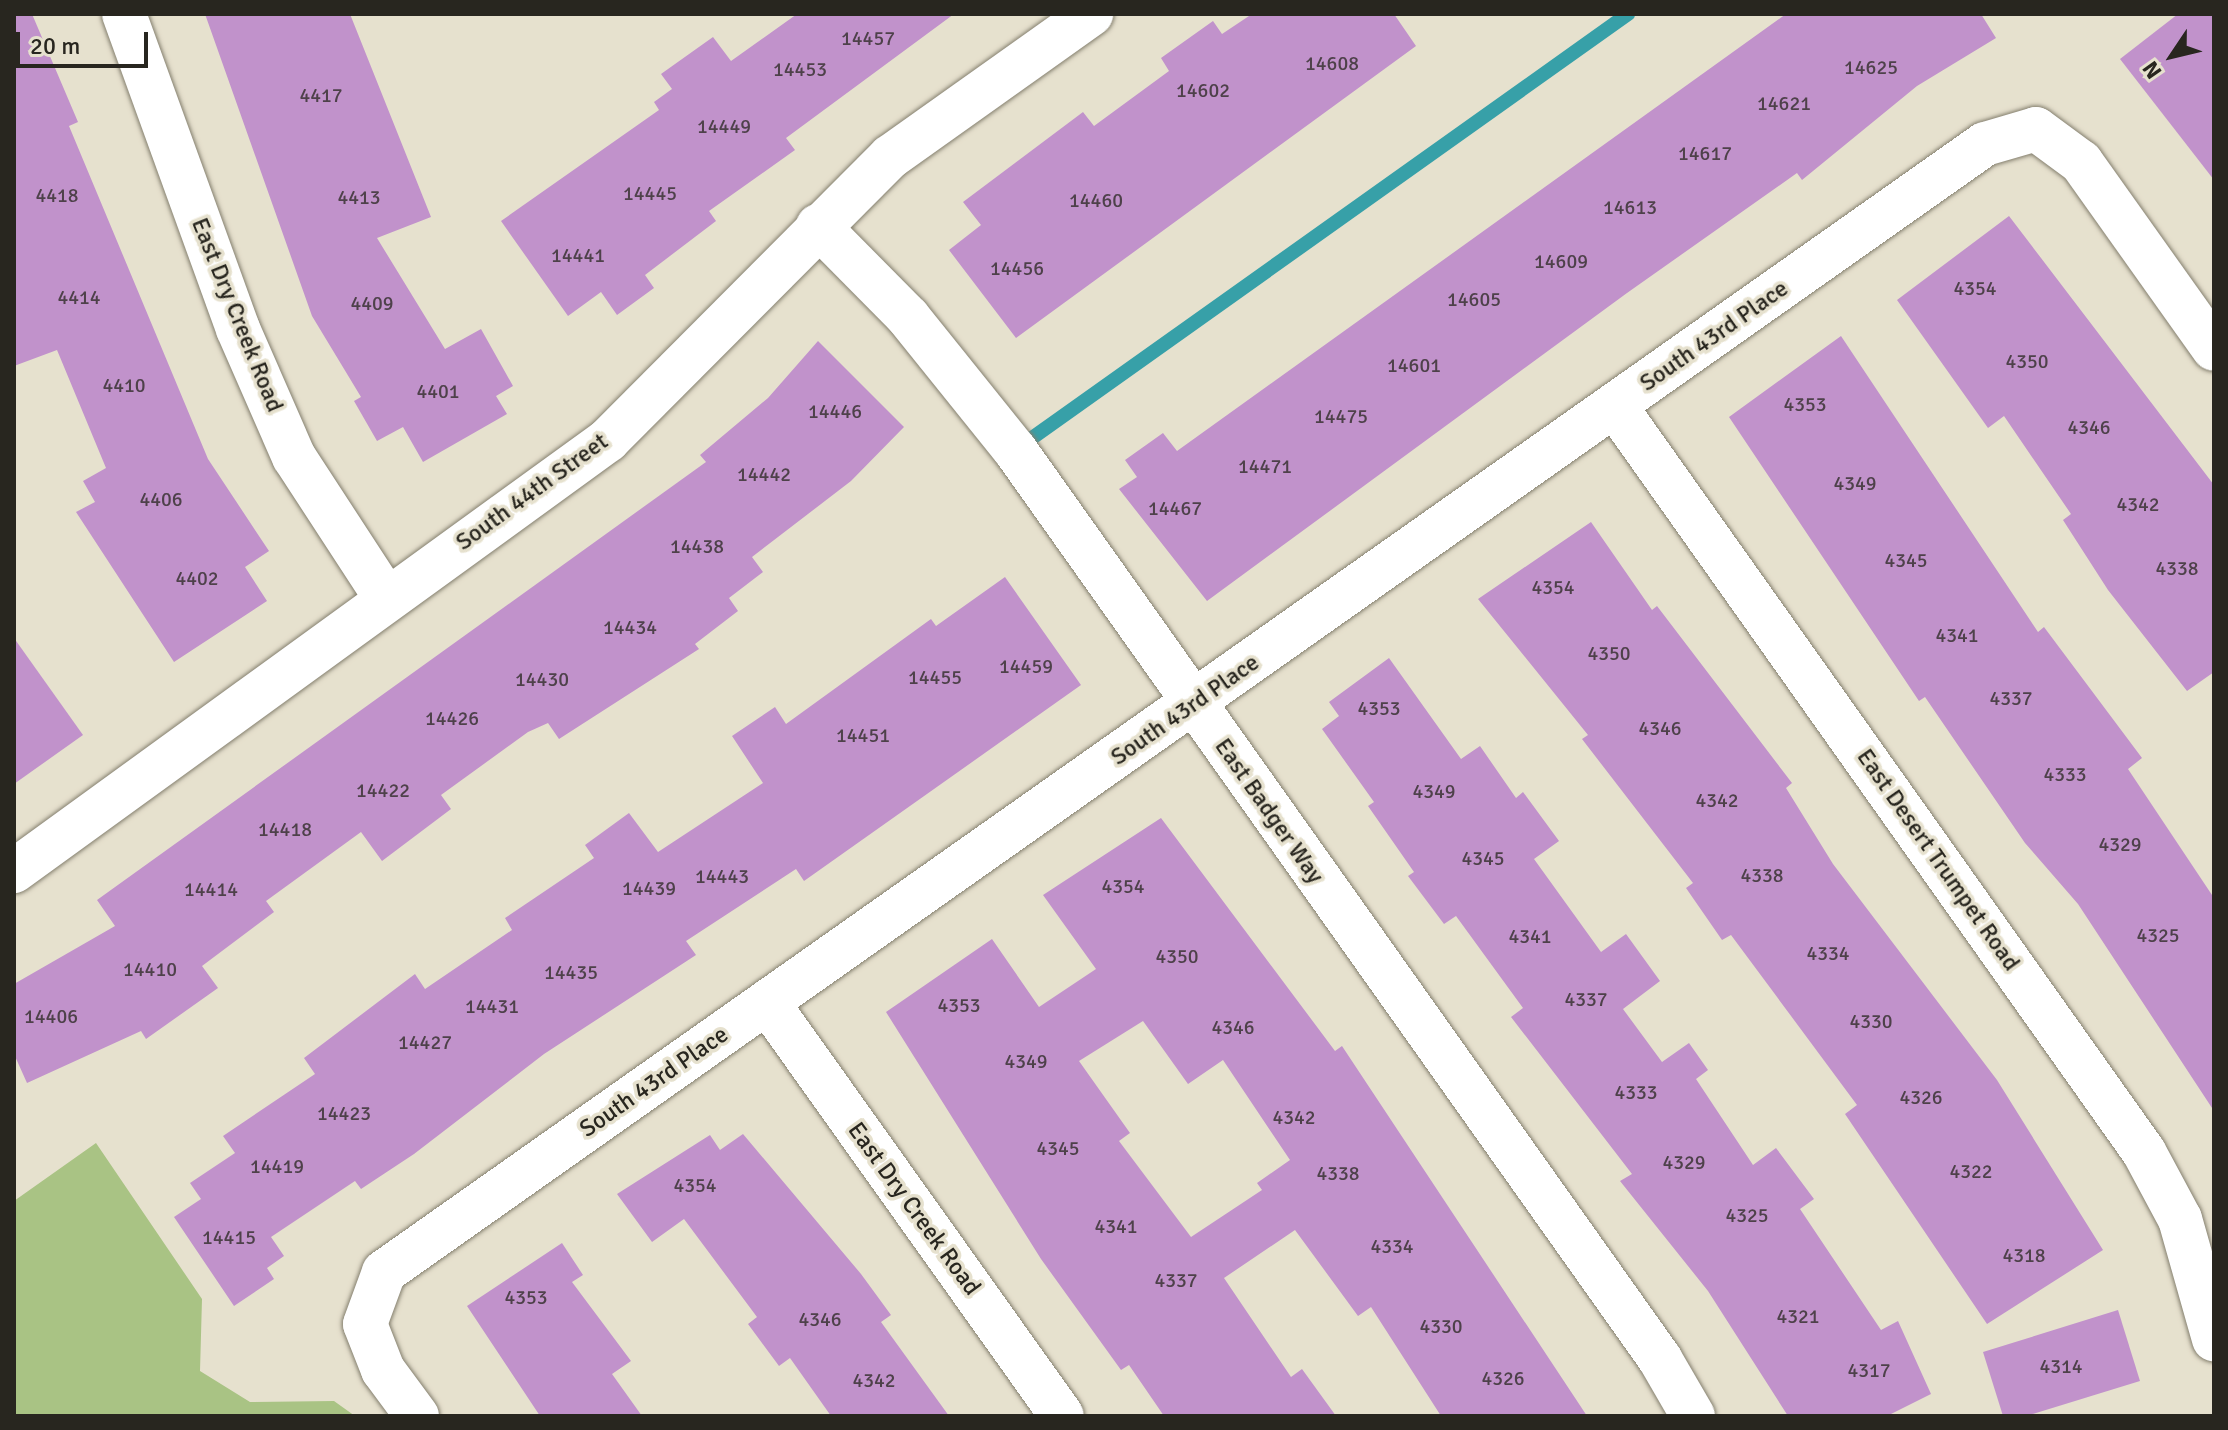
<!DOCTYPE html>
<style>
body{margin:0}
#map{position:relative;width:2228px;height:1430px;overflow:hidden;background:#e6e1ce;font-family:Signika,sans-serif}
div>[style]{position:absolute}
.green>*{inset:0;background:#a9c384}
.stream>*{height:14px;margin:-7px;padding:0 7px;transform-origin:7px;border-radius:7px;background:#37a0a8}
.building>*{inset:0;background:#c192cb}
.roads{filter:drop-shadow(0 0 2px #847f6e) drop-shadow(0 0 2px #847f6e)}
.minor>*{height:44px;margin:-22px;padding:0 22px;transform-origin:22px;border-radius:22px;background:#fff}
span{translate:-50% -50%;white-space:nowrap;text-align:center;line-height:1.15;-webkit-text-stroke:7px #e6e1ce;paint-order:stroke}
.number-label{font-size:20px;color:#4e414a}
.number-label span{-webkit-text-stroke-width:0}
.street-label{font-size:24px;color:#28261f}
.frame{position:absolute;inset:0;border:16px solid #28261f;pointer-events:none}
.north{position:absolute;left:2132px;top:16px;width:80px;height:80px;-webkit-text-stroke:6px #e6e1ce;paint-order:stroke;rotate:235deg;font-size:22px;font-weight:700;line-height:32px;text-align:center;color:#28261f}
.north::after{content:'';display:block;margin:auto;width:28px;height:36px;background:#28261f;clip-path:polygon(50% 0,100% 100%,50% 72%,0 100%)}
.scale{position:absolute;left:16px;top:32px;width:132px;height:36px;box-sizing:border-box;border:4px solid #28261f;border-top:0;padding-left:10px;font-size:24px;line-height:28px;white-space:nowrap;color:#28261f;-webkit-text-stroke:6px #e6e1ce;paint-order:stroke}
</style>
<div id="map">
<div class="green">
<i style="clip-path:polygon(96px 1143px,202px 1299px,200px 1371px,250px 1402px,334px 1401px,355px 1416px,14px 1416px,14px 1201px)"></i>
</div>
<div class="stream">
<i style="left:1018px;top:448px;width:749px;rotate:-35.43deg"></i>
</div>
<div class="building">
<i style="clip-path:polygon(14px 14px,32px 14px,78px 122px,69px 126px,208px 459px,269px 551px,245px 567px,267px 601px,174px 662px,76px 512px,95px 502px,83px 481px,106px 468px,57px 350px,14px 366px)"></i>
<i style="clip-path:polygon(205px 14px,350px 14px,431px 217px,377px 238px,445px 349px,481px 329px,513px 386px,496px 396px,507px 414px,423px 462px,403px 427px,377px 441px,354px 401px,361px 397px,312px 316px)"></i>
<i style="clip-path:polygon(797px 14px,954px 14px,786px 138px,795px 150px,709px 211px,716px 221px,645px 275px,654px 288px,617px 315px,601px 292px,568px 316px,501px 221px,659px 110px,654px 102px,672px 89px,661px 74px,713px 37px,731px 61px)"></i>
<i style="clip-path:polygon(1252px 14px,1394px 14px,1416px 46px,1016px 338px,949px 250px,981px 225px,963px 202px,1083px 112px,1094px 126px,1169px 71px,1161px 58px,1213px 21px,1222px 34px)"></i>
<i style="clip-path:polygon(1786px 14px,1981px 14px,1996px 38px,1917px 86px,1802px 180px,1797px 173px,1627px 293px,1207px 601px,1119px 489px,1137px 477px,1125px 460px,1163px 433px,1177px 451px)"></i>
<i style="clip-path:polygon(2178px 14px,2214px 14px,2214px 180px,2120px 59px)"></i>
<i style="clip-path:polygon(2009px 216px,2214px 485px,2214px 672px,2187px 691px,2108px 590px,2063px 520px,2071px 514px,2004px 416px,1988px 428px,1897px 300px)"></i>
<i style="clip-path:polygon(1841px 336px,2038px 632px,2044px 627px,2142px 758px,2128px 769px,2214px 898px,2214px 1111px,2078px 904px,2025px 843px,1925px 697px,1919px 701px,1729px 417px)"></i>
<i style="clip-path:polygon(818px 341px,904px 427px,851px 481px,752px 557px,763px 572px,729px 598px,738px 611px,695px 644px,699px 649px,559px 739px,548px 723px,528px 732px,441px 795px,451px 809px,382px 861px,361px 832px,266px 901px,274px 912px,202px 966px,218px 988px,146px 1039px,141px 1031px,27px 1083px,14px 1054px,14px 984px,115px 926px,97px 900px,706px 462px,700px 455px,768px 398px)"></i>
<i style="clip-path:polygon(1591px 522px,1652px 610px,1657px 606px,1792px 783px,1786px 788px,1833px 864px,1997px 1080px,2103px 1250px,1987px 1324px,1845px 1114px,1857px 1105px,1731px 935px,1722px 940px,1686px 888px,1693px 883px,1582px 739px,1588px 735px,1478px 599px)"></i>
<i style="clip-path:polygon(1005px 577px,1081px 685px,804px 881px,796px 869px,686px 941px,696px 955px,544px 1054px,414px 1154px,361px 1189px,355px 1181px,271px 1237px,284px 1256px,267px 1268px,274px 1279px,234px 1306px,174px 1217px,201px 1199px,190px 1183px,235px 1153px,223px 1136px,315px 1074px,304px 1058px,415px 974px,425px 989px,512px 930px,505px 918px,594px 858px,585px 845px,629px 813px,658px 852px,763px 783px,732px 736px,775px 707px,786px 724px,931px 619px,936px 626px)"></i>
<i style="clip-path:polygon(14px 638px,83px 735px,14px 784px)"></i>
<i style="clip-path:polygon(1389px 658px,1461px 759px,1480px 746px,1516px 798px,1523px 792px,1559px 841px,1534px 859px,1601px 952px,1626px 934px,1660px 981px,1623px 1009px,1662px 1062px,1689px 1043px,1708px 1070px,1696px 1079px,1753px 1165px,1776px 1148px,1814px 1199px,1800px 1209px,1881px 1330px,1898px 1321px,1931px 1394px,1887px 1416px,1788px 1416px,1708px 1291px,1620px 1181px,1632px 1174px,1511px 1017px,1523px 1008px,1456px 916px,1444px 924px,1408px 876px,1414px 872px,1368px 806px,1374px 802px,1322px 729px,1339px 716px,1329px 702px)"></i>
<i style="clip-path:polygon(evenodd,1161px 818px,1335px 1051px,1342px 1046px,1587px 1416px,1441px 1416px,1371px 1307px,1358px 1316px,1295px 1230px,1224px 1278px,1291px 1377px,1302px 1369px,1336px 1416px,1164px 1416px,1129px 1365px,1121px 1370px,1041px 1259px,886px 1012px,992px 939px,1039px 1007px,1096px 969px,1043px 895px,1161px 818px,1143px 1021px,1188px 1084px,1223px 1060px,1290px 1160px,1257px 1183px,1262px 1190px,1191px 1237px,1119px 1141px,1130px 1133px,1079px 1061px,1143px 1021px)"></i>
<i style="clip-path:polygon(743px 1134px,861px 1274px,891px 1315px,881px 1322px,949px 1416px,831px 1416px,790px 1358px,779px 1366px,748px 1324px,757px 1317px,684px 1219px,652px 1242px,617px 1194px,710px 1135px,720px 1150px)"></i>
<i style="clip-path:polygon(562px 1243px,583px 1275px,572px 1282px,631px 1361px,612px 1374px,642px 1416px,540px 1416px,467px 1306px)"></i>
<i style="clip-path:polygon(2118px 1310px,2140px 1381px,2026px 1416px,2003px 1416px,1983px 1352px)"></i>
</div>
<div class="roads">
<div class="minor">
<i style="left:124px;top:14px;width:335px;rotate:70.1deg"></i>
<i style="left:238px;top:329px;width:140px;rotate:66.4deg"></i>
<i style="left:294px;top:457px;width:168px;rotate:56.9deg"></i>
<i style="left:818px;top:226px;width:128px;rotate:45.3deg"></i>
<i style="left:908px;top:317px;width:171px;rotate:51.2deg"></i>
<i style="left:1015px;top:450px;width:1115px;rotate:54.64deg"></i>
<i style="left:1660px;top:1359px;width:66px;rotate:59.9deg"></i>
<i style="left:1615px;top:406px;width:915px;rotate:54.66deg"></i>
<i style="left:2144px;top:1152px;width:76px;rotate:61.8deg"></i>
<i style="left:2180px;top:1219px;width:125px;rotate:74.2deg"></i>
<i style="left:14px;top:871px;width:734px;rotate:-35.96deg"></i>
<i style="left:608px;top:440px;width:400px;rotate:-45.1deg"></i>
<i style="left:890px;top:157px;width:247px;rotate:-35.4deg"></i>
<i style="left:767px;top:1002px;width:508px;rotate:54.53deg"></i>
<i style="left:417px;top:1416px;width:57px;rotate:-126.5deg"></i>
<i style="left:383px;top:1370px;width:49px;rotate:-111.4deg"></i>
<i style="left:365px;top:1324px;width:55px;rotate:-69.9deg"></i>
<i style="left:384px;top:1272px;width:1958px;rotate:-35.17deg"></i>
<i style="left:1985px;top:144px;width:53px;rotate:-16.4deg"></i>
<i style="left:2036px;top:129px;width:56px;rotate:36.3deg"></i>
<i style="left:2081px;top:162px;width:229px;rotate:54.6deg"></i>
</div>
</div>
<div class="number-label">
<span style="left:868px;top:38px">14457</span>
<span style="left:1332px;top:63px">14608</span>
<span style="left:1871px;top:67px">14625</span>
<span style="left:800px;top:69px">14453</span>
<span style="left:1203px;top:90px">14602</span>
<span style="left:321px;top:95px">4417</span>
<span style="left:1784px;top:103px">14621</span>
<span style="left:724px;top:126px">14449</span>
<span style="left:1705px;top:153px">14617</span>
<span style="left:650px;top:193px">14445</span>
<span style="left:57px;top:195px">4418</span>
<span style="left:359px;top:197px">4413</span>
<span style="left:1096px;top:200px">14460</span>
<span style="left:1630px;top:207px">14613</span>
<span style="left:578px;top:255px">14441</span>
<span style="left:1561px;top:261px">14609</span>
<span style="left:1017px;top:268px">14456</span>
<span style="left:1975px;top:288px">4354</span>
<span style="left:79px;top:297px">4414</span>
<span style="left:1474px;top:299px">14605</span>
<span style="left:372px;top:303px">4409</span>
<span style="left:2027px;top:361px">4350</span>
<span style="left:1414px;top:365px">14601</span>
<span style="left:124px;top:385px">4410</span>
<span style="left:438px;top:391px">4401</span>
<span style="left:1805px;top:404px">4353</span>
<span style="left:835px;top:411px">14446</span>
<span style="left:1341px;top:416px">14475</span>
<span style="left:2089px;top:427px">4346</span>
<span style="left:1265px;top:466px">14471</span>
<span style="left:764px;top:474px">14442</span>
<span style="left:1855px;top:483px">4349</span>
<span style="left:161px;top:499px">4406</span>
<span style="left:2138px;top:504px">4342</span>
<span style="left:1175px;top:508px">14467</span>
<span style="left:697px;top:546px">14438</span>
<span style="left:1906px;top:560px">4345</span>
<span style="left:2177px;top:568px">4338</span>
<span style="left:197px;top:578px">4402</span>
<span style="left:1553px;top:587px">4354</span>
<span style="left:630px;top:627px">14434</span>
<span style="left:1957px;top:635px">4341</span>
<span style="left:1609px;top:653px">4350</span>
<span style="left:1026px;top:666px">14459</span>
<span style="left:935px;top:677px">14455</span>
<span style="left:542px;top:679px">14430</span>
<span style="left:2011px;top:698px">4337</span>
<span style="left:1379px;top:708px">4353</span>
<span style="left:452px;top:718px">14426</span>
<span style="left:1660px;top:728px">4346</span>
<span style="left:863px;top:735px">14451</span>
<span style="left:2065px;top:774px">4333</span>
<span style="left:383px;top:790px">14422</span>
<span style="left:1434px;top:791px">4349</span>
<span style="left:1717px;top:800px">4342</span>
<span style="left:285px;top:829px">14418</span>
<span style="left:2120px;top:844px">4329</span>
<span style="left:1483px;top:858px">4345</span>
<span style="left:1762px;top:875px">4338</span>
<span style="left:722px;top:876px">14443</span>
<span style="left:1123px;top:886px">4354</span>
<span style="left:649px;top:888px">14439</span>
<span style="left:211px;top:889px">14414</span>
<span style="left:2158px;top:935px">4325</span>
<span style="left:1530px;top:936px">4341</span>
<span style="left:1828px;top:953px">4334</span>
<span style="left:1177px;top:956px">4350</span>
<span style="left:150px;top:969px">14410</span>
<span style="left:571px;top:972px">14435</span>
<span style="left:1586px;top:999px">4337</span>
<span style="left:959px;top:1005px">4353</span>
<span style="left:492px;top:1006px">14431</span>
<span style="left:51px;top:1016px">14406</span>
<span style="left:1871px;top:1021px">4330</span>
<span style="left:1233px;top:1027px">4346</span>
<span style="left:425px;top:1042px">14427</span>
<span style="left:1026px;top:1061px">4349</span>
<span style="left:1636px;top:1092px">4333</span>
<span style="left:1921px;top:1097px">4326</span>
<span style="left:344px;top:1113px">14423</span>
<span style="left:1294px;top:1117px">4342</span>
<span style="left:1058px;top:1148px">4345</span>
<span style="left:1684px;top:1162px">4329</span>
<span style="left:277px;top:1166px">14419</span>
<span style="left:1971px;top:1171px">4322</span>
<span style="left:1338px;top:1173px">4338</span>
<span style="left:695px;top:1185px">4354</span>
<span style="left:1747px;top:1215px">4325</span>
<span style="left:1116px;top:1226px">4341</span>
<span style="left:229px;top:1237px">14415</span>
<span style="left:1392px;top:1246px">4334</span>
<span style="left:2024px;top:1255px">4318</span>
<span style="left:1176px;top:1280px">4337</span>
<span style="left:526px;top:1297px">4353</span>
<span style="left:1798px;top:1316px">4321</span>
<span style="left:820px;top:1319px">4346</span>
<span style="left:1441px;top:1326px">4330</span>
<span style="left:2061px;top:1366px">4314</span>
<span style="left:1869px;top:1370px">4317</span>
<span style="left:1503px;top:1378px">4326</span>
<span style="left:874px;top:1380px">4342</span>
</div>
<div class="street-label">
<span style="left:237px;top:315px;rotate:68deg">East Dry Creek Road</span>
<span style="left:1714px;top:336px;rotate:-35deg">South 43rd Place</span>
<span style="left:532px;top:492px;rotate:-36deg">South 44th Street</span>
<span style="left:1185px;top:710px;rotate:-35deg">South 43rd Place</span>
<span style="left:1269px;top:811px;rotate:55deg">East Badger Way</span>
<span style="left:1938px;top:860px;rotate:55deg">East Desert Trumpet Road</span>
<span style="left:654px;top:1082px;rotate:-35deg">South 43rd Place</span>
<span style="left:914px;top:1209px;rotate:54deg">East Dry Creek Road</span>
</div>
<div class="frame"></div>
<div class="north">N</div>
<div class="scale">20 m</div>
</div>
